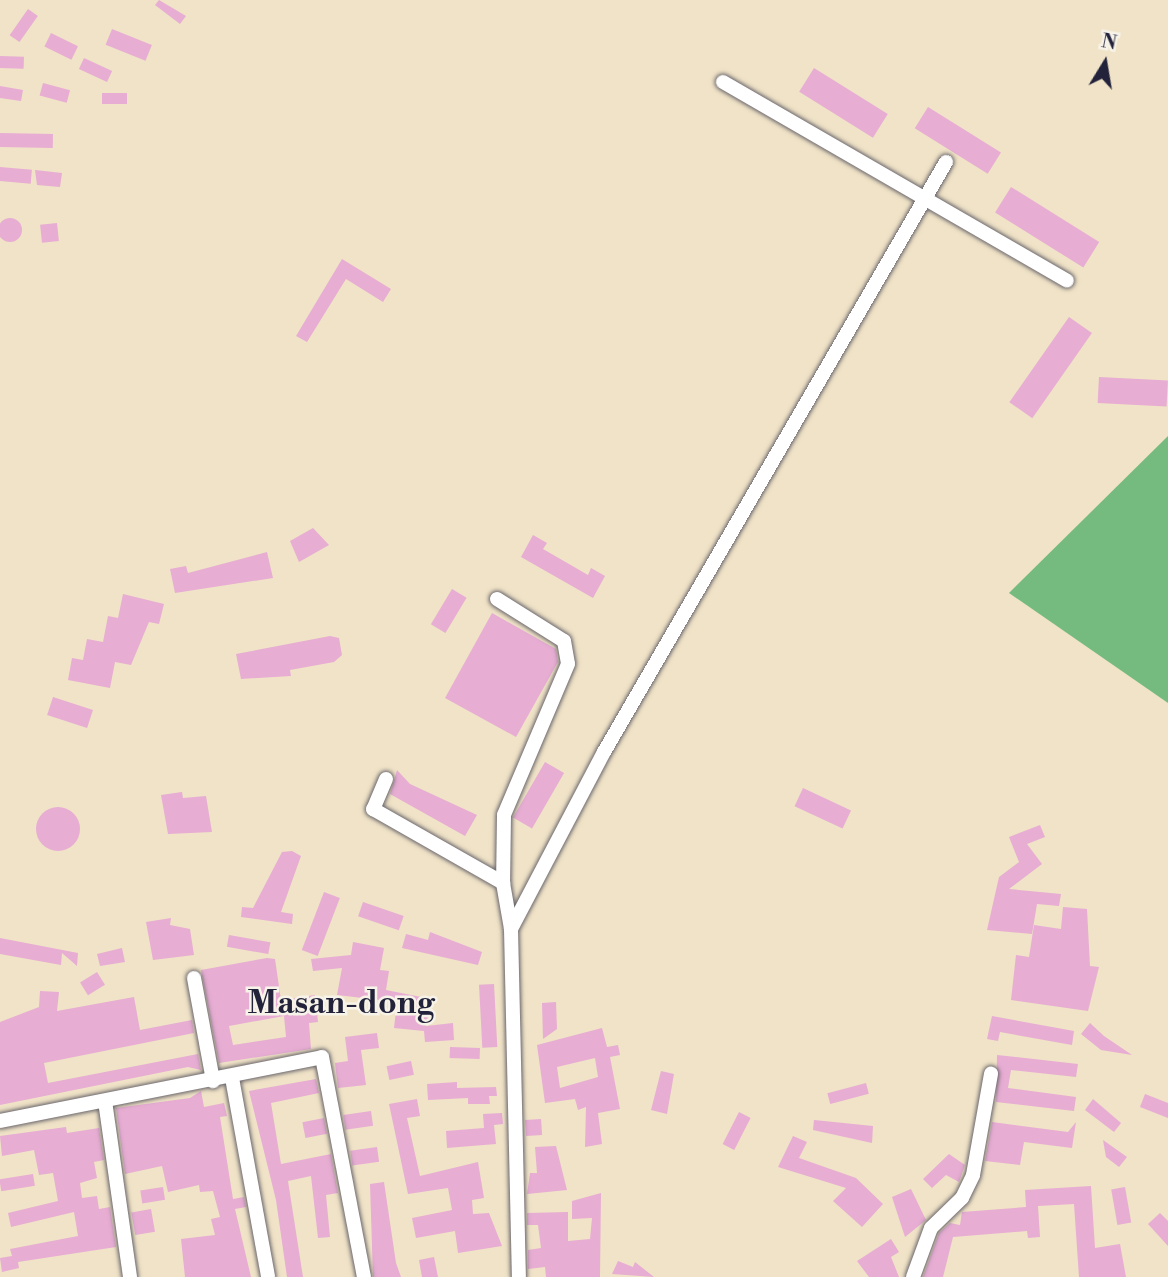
<!DOCTYPE html>
<style>
body{margin:0}
#map{position:relative;width:1168px;height:1277px;overflow:hidden;background:#f0e3c7;font-family:"Libre Bodoni",serif}
div>[style]{position:absolute}
.forest>*{inset:0;background:#75ba7e}
.building>*{inset:0;background:#e7add3;transform-origin:0 0}
.round{border-radius:50%}
.roads{filter:drop-shadow(0 0 2px #6a666c) drop-shadow(0 0 2px #6a666c)}
.minor>*{height:14px;margin:-7px;padding:0 7px;transform-origin:7px;border-radius:7px;background:#fff}
span{translate:-50% -50%;white-space:nowrap;text-align:center;line-height:1.15;-webkit-text-stroke:5px #f7f3e8;paint-order:stroke}
.quarter-label{font-size:32px;color:#22223b;font-weight:700}
.north{position:absolute;left:1070px;top:28px;width:70px;height:70px;-webkit-text-stroke:5px #f7f3e8;paint-order:stroke;rotate:11deg;font-size:19px;font-weight:700;line-height:28px;text-align:center;color:#22223b}
.north::after{content:'';display:block;margin:auto;width:24px;height:32px;background:#22223b;clip-path:polygon(50% 0,100% 100%,50% 72%,0 100%)}
</style>
<div id="map">
<div class="forest">
<i style="clip-path:polygon(1168px 436px,1168px 703px,1009px 593px)"></i>
</div>
<div class="building">
<i style="clip-path:polygon(159px 0,186px 16px,180px 24px,155px 5px)"></i>
<i style="left:28px;top:9px;width:12px;height:32px;rotate:35deg"></i>
<i style="left:112px;top:29px;width:43px;height:17px;rotate:22deg"></i>
<i style="left:51px;top:33px;width:30px;height:15px;rotate:26deg"></i>
<i style="left:0;top:56px;width:24px;height:12px;rotate:2deg"></i>
<i style="left:84px;top:58px;width:31px;height:12px;rotate:25deg"></i>
<i style="left:814px;top:68px;width:87px;height:28px;rotate:32deg"></i>
<i style="left:43px;top:83px;width:28px;height:13px;rotate:15deg"></i>
<i style="clip-path:polygon(0 86px,23px 90px,21px 101px,0 98px)"></i>
<i style="left:102px;top:93px;width:25px;height:11px"></i>
<i style="left:928px;top:107px;width:86px;height:25px;rotate:32deg"></i>
<i style="left:0;top:133px;width:53px;height:14px;rotate:1deg"></i>
<i style="left:0;top:167px;width:32px;height:14px;rotate:5deg"></i>
<i style="clip-path:polygon(35px 170px,62px 173px,60px 187px,37px 185px)"></i>
<i style="left:1011px;top:187px;width:104px;height:30px;rotate:32deg"></i>
<i class="round" style="left:-2px;top:218px;width:24px;height:24px"></i>
<i style="left:57px;top:223px;width:18px;height:17px;rotate:84deg"></i>
<i style="clip-path:polygon(342px 259px,391px 289px,383px 302px,346px 279px,307px 342px,296px 336px)"></i>
<i style="left:1069px;top:317px;width:28px;height:104px;rotate:35deg"></i>
<i style="left:1099px;top:377px;width:69px;height:26px;rotate:3deg"></i>
<i style="clip-path:polygon(313px 528px,329px 545px,299px 562px,290px 541px)"></i>
<i style="clip-path:polygon(533px 535px,547px 543px,543px 549px,588px 575px,591px 568px,605px 576px,593px 598px,521px 557px)"></i>
<i style="clip-path:polygon(267px 552px,273px 578px,175px 593px,170px 569px,186px 566px,188px 573px)"></i>
<i style="left:452px;top:589px;width:17px;height:41px;rotate:31deg"></i>
<i style="clip-path:polygon(123px 594px,164px 604px,159px 624px,149px 622px,131px 665px,115px 662px,110px 688px,68px 680px,72px 658px,83px 660px,87px 639px,103px 642px,108px 616px,118px 618px)"></i>
<i style="clip-path:polygon(492px 613px,556px 649px,558px 662px,516px 737px,445px 698px)"></i>
<i style="clip-path:polygon(330px 636px,339px 638px,342px 655px,334px 662px,290px 670px,291px 676px,241px 679px,236px 654px)"></i>
<i style="left:53px;top:697px;width:42px;height:19px;rotate:18deg"></i>
<i style="left:545px;top:762px;width:22px;height:64px;rotate:30deg"></i>
<i style="clip-path:polygon(397px 770px,410px 784px,477px 815px,465px 836px,390px 794px)"></i>
<i style="left:803px;top:788px;width:53px;height:20px;rotate:25deg"></i>
<i style="clip-path:polygon(182px 792px,183px 798px,206px 796px,212px 832px,168px 834px,161px 795px)"></i>
<i class="round" style="left:36px;top:807px;width:44px;height:44px"></i>
<i style="clip-path:polygon(1040px 825px,1045px 837px,1027px 844px,1042px 864px,1009px 889px,1061px 894px,1059px 906px,1037px 904px,1032px 934px,987px 930px,999px 877px,1019px 862px,1009px 837px)"></i>
<i style="clip-path:polygon(292px 851px,301px 856px,281px 912px,293px 914px,292px 924px,241px 917px,242px 907px,253px 908px,282px 852px)"></i>
<i style="left:324px;top:892px;width:17px;height:62px;rotate:21deg"></i>
<i style="left:363px;top:902px;width:43px;height:15px;rotate:19deg"></i>
<i style="clip-path:polygon(1063px 907px,1087px 909px,1090px 966px,1099px 967px,1088px 1011px,1011px 1000px,1016px 955px,1029px 957px,1034px 925px,1061px 929px)"></i>
<i style="clip-path:polygon(171px 918px,170px 925px,190px 929px,194px 955px,153px 960px,146px 922px)"></i>
<i style="clip-path:polygon(430px 932px,482px 952px,478px 965px,402px 948px,406px 934px,428px 940px)"></i>
<i style="left:229px;top:935px;width:42px;height:12px;rotate:10deg"></i>
<i style="clip-path:polygon(0 938px,78px 953px,77px 966px,62px 953px,61px 965px,0 954px)"></i>
<i style="clip-path:polygon(353px 942px,384px 948px,380px 970px,389px 971px,386px 990px,431px 999px,426px 1026px,453px 1023px,454px 1040px,425px 1042px,424px 1031px,394px 1028px,397px 1002px,337px 995px,342px 968px,313px 971px,311px 959px,351px 955px)"></i>
<i style="clip-path:polygon(122px 948px,125px 962px,100px 966px,97px 954px)"></i>
<i style="clip-path:polygon(evenodd,267px 958px,275px 959px,281px 1000px,315px 995px,318px 1022px,309px 1023px,311px 1049px,219px 1063px,201px 970px,267px 958px,284px 1016px,286px 1037px,233px 1045px,229px 1026px,284px 1016px)"></i>
<i style="left:97px;top:972px;width:15px;height:20px;rotate:58deg"></i>
<i style="left:494px;top:984px;width:63px;height:15px;rotate:87deg"></i>
<i style="clip-path:polygon(40px 991px,59px 992px,57px 1011px,134px 997px,140px 1030px,192px 1020px,194px 1033px,44px 1063px,48px 1083px,198px 1054px,201px 1070px,188px 1067px,0 1105px,0 1022px,39px 1007px)"></i>
<i style="clip-path:polygon(556px 1002px,557px 1029px,543px 1039px,542px 1003px)"></i>
<i style="clip-path:polygon(992px 1016px,1074px 1031px,1072px 1045px,1000px 1032px,998px 1041px,987px 1039px)"></i>
<i style="clip-path:polygon(1090px 1023px,1104px 1036px,1132px 1055px,1101px 1050px,1081px 1034px)"></i>
<i style="clip-path:polygon(evenodd,602px 1028px,607px 1047px,618px 1045px,620px 1055px,610px 1057px,620px 1109px,598px 1113px,602px 1144px,585px 1147px,586px 1107px,578px 1110px,575px 1099px,545px 1103px,537px 1045px,602px 1028px,595px 1058px,598px 1077px,560px 1088px,557px 1067px,595px 1058px)"></i>
<i style="clip-path:polygon(377px 1033px,379px 1048px,361px 1050px,366px 1085px,338px 1088px,335px 1063px,348px 1061px,345px 1037px)"></i>
<i style="left:450px;top:1047px;width:30px;height:11px;rotate:2deg"></i>
<i style="clip-path:polygon(997px 1055px,1078px 1064px,1076px 1077px,1011px 1070px,1008px 1088px,1076px 1097px,1074px 1111px,996px 1102px)"></i>
<i style="left:411px;top:1061px;width:14px;height:25px;rotate:78deg"></i>
<i style="clip-path:polygon(661px 1071px,674px 1074px,667px 1114px,651px 1110px)"></i>
<i style="clip-path:polygon(316px 1079px,319px 1093px,271px 1103px,281px 1164px,331px 1154px,338px 1193px,326px 1195px,330px 1237px,318px 1238px,311px 1176px,288px 1181px,303px 1277px,287px 1277px,276px 1200px,249px 1091px)"></i>
<i style="clip-path:polygon(457px 1082px,457px 1088px,496px 1087px,497px 1096px,489px 1096px,490px 1104px,468px 1104px,468px 1098px,428px 1100px,427px 1084px)"></i>
<i style="left:866px;top:1083px;width:11px;height:40px;rotate:75deg"></i>
<i style="clip-path:polygon(201px 1091px,204px 1107px,224px 1103px,227px 1116px,220px 1117px,233px 1199px,244px 1197px,246px 1207px,235px 1209px,251px 1277px,185px 1277px,181px 1239px,215px 1235px,211px 1219px,220px 1217px,213px 1191px,200px 1192px,199px 1185px,168px 1192px,162px 1166px,125px 1174px,116px 1108px,190px 1098px)"></i>
<i style="clip-path:polygon(1145px 1094px,1168px 1103px,1168px 1118px,1140px 1107px)"></i>
<i style="clip-path:polygon(417px 1099px,420px 1116px,407px 1118px,420px 1176px,478px 1162px,484px 1198px,472px 1200px,473px 1214px,489px 1213px,502px 1246px,458px 1253px,455px 1231px,416px 1238px,412px 1218px,452px 1210px,448px 1188px,408px 1194px,389px 1104px)"></i>
<i style="clip-path:polygon(1093px 1099px,1121px 1123px,1114px 1132px,1085px 1110px)"></i>
<i style="left:371px;top:1111px;width:15px;height:28px;rotate:82deg"></i>
<i style="left:739px;top:1112px;width:13px;height:36px;rotate:27deg"></i>
<i style="clip-path:polygon(502px 1113px,503px 1124px,494px 1125px,496px 1144px,447px 1148px,446px 1131px,484px 1128px,483px 1114px)"></i>
<i style="left:324px;top:1118px;width:16px;height:22px;rotate:79deg"></i>
<i style="left:541px;top:1119px;width:16px;height:16px;rotate:86deg"></i>
<i style="clip-path:polygon(814px 1120px,873px 1126px,872px 1143px,813px 1130px)"></i>
<i style="clip-path:polygon(992px 1122px,1068px 1132px,1076px 1122px,1072px 1148px,1024px 1142px,1020px 1165px,985px 1161px)"></i>
<i style="clip-path:polygon(66px 1127px,67px 1133px,99px 1128px,104px 1160px,94px 1162px,97px 1178px,80px 1183px,82px 1198px,97px 1196px,99px 1209px,110px 1207px,116px 1247px,18px 1262px,19px 1268px,2px 1272px,0 1258px,12px 1256px,10px 1249px,78px 1236px,74px 1212px,11px 1227px,8px 1213px,58px 1201px,53px 1173px,39px 1175px,34px 1150px,2px 1156px,0 1136px)"></i>
<i style="clip-path:polygon(793px 1136px,807px 1142px,799px 1158px,856px 1178px,883px 1204px,862px 1227px,833px 1201px,846px 1188px,778px 1167px)"></i>
<i style="clip-path:polygon(1103px 1140px,1127px 1157px,1119px 1167px,1106px 1157px)"></i>
<i style="clip-path:polygon(556px 1146px,567px 1190px,527px 1194px,530px 1173px,537px 1173px,535px 1147px)"></i>
<i style="left:377px;top:1147px;width:15px;height:27px;rotate:82deg"></i>
<i style="clip-path:polygon(949px 1154px,965px 1165px,959px 1182px,946px 1175px,932px 1188px,923px 1179px)"></i>
<i style="left:33px;top:1174px;width:12px;height:34px;rotate:81deg"></i>
<i style="clip-path:polygon(384px 1182px,396px 1263px,401px 1277px,373px 1277px,370px 1184px)"></i>
<i style="clip-path:polygon(1091px 1186px,1095px 1248px,1120px 1244px,1126px 1277px,1079px 1277px,1074px 1204px,1038px 1206px,1040px 1237px,1028px 1238px,1027px 1231px,953px 1237px,943px 1277px,923px 1277px,939px 1233px,950px 1223px,960px 1225px,962px 1212px,1026px 1207px,1025px 1190px)"></i>
<i style="left:163px;top:1187px;width:13px;height:23px;rotate:81deg"></i>
<i style="left:1125px;top:1187px;width:36px;height:14px;rotate:80deg"></i>
<i style="clip-path:polygon(911px 1189px,926px 1220px,905px 1237px,892px 1197px)"></i>
<i style="clip-path:polygon(601px 1193px,600px 1277px,546px 1277px,545px 1267px,528px 1269px,528px 1250px,541px 1248px,538px 1225px,527px 1225px,527px 1213px,568px 1212px,568px 1241px,590px 1239px,592px 1218px,572px 1219px,572px 1201px)"></i>
<i style="left:151px;top:1209px;width:23px;height:20px;rotate:80deg"></i>
<i style="clip-path:polygon(1160px 1213px,1168px 1221px,1168px 1246px,1148px 1224px)"></i>
<i style="clip-path:polygon(891px 1239px,899px 1252px,891px 1257px,899px 1277px,869px 1277px,857px 1261px)"></i>
<i style="clip-path:polygon(434px 1257px,438px 1277px,422px 1277px,419px 1260px)"></i>
<i style="clip-path:polygon(618px 1261px,633px 1267px,635px 1262px,654px 1277px,612px 1274px)"></i>
</div>
<div class="roads">
<div class="minor">
<i style="left:723px;top:82px;width:397px;rotate:30deg"></i>
<i style="left:497px;top:599px;width:79px;rotate:32.1deg"></i>
<i style="left:564px;top:641px;width:23px;rotate:80deg"></i>
<i style="left:568px;top:664px;width:164px;rotate:113deg"></i>
<i style="left:504px;top:815px;width:68px;rotate:90.8deg"></i>
<i style="left:386px;top:779px;width:33px;rotate:113deg"></i>
<i style="left:373px;top:809px;width:150px;rotate:29.6deg"></i>
<i style="left:503px;top:883px;width:47px;rotate:80.1deg"></i>
<i style="left:511px;top:929px;width:348px;rotate:88.7deg"></i>
<i style="left:511px;top:929px;width:200px;rotate:-62.3deg"></i>
<i style="left:604px;top:752px;width:682px;rotate:-59.9deg"></i>
<i style="left:194px;top:978px;width:105px;rotate:79.5deg"></i>
<i style="left:232px;top:1078px;width:202px;rotate:79.7deg"></i>
<i style="left:105px;top:1101px;width:178px;rotate:81.9deg"></i>
<i style="left:0;top:1121px;width:328px;rotate:-11.2deg"></i>
<i style="left:322px;top:1057px;width:224px;rotate:79.2deg"></i>
<i style="left:913px;top:1277px;width:52px;rotate:-69.8deg"></i>
<i style="left:931px;top:1228px;width:43px;rotate:-44.1deg"></i>
<i style="left:962px;top:1198px;width:25px;rotate:-64deg"></i>
<i style="left:973px;top:1175px;width:103px;rotate:-79.9deg"></i>
</div>
</div>
<div class="quarter-label">
<span style="left:341px;top:1003px">Masan-dong</span>
</div>
<div class="north">N</div>
</div>
